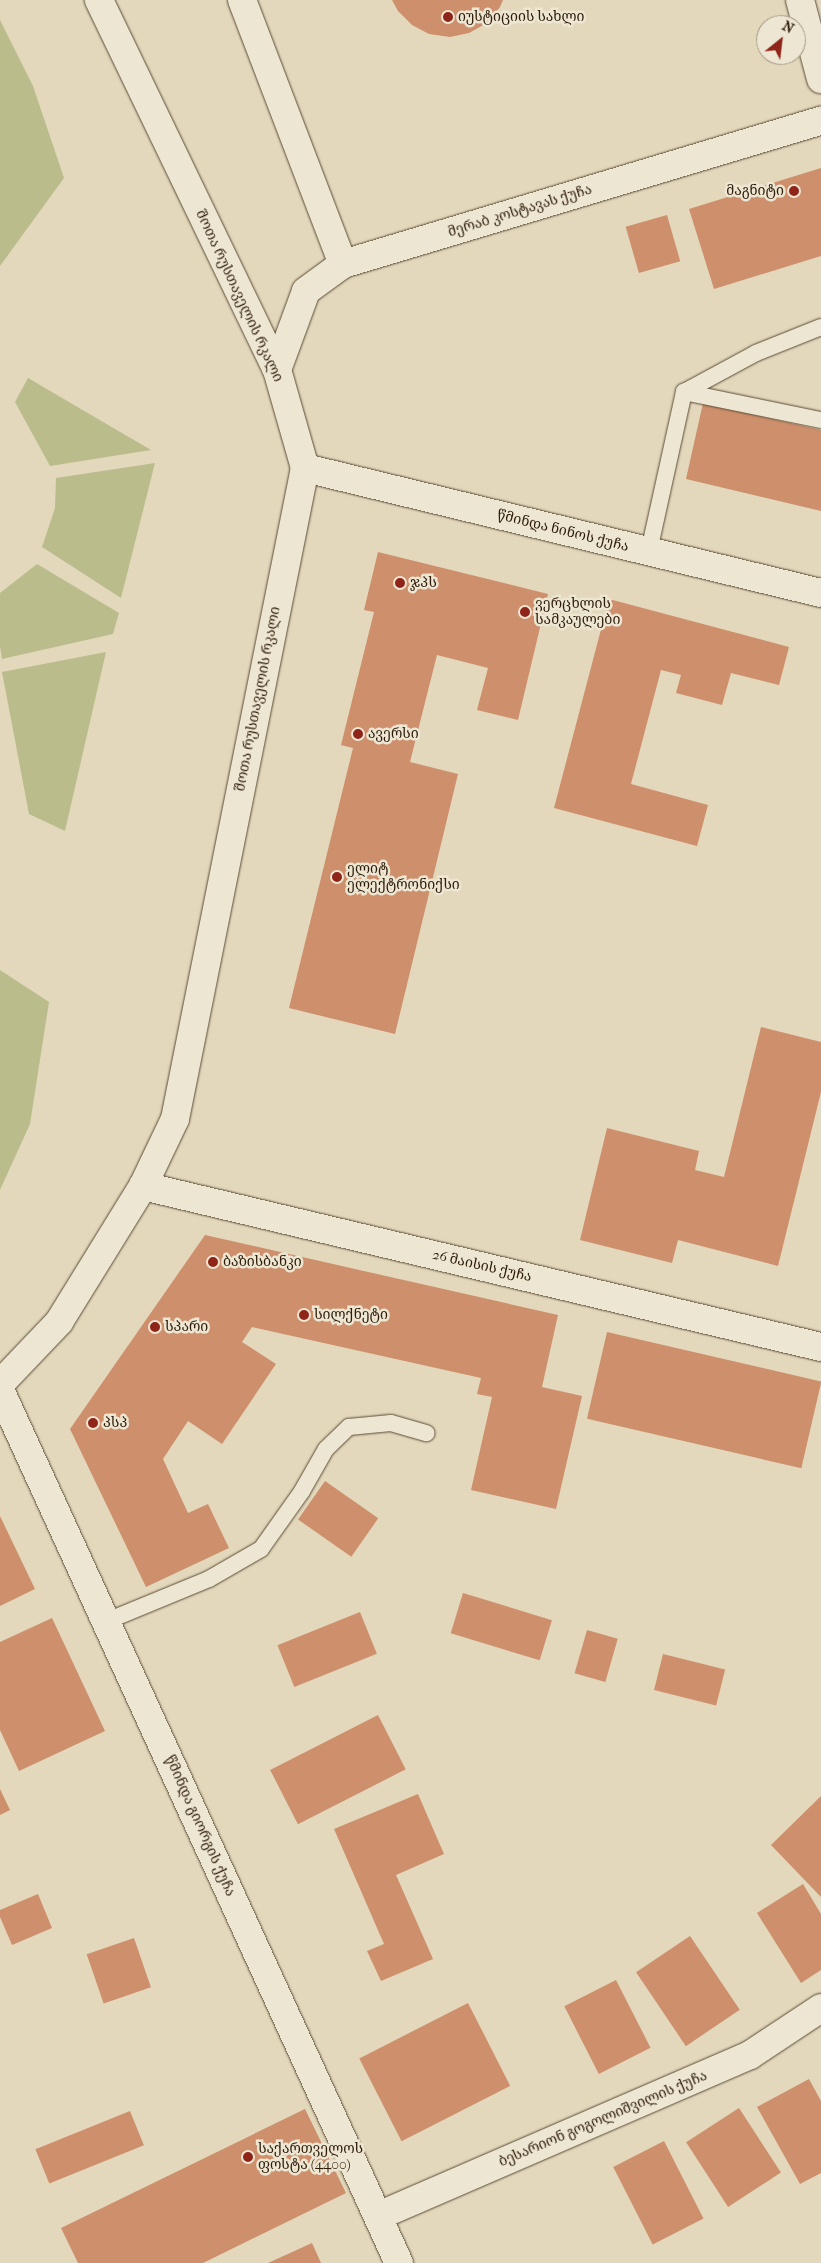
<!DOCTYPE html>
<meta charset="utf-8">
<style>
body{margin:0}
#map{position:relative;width:821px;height:2263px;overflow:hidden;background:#e3d8bc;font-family:"IM FELL French Canon","Noto Serif Georgian",serif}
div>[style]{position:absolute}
.green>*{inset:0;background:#babc8c}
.building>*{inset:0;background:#cd8f6c;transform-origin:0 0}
.roads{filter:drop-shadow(0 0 1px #5b4b35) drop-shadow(0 0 1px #5b4b35)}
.service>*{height:16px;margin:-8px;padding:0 8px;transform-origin:8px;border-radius:8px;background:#ede6d3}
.minor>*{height:28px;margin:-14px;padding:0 14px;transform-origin:14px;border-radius:14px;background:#ede6d3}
.secondary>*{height:28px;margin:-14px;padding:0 14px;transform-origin:14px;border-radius:14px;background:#ede6d3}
.dots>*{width:14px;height:14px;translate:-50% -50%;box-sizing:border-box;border:2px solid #ede6d3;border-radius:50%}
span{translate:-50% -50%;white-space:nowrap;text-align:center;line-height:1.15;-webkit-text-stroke:5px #ede6d3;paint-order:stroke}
.poi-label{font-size:14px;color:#2e1c08}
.left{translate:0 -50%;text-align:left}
.right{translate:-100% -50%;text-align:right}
.street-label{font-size:14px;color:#2e1c08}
.north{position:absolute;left:756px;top:15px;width:50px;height:50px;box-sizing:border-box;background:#ede6d3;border:1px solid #a19582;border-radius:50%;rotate:29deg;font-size:14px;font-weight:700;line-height:20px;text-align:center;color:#2e1c08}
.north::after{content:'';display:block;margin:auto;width:18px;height:22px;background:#8f2418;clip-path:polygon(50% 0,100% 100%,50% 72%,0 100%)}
</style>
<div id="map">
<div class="green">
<i style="clip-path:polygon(0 20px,33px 86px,64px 178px,0 266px)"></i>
<i style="clip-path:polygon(28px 378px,151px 450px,50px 466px,15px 402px)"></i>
<i style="clip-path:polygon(155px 463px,121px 598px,42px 547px,55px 508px,56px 478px)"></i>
<i style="clip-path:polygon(37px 564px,119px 613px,113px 634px,2px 659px,0 646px,0 593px)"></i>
<i style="clip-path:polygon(106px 652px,65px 831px,29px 814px,2px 672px)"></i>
<i style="clip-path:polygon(0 970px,49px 1002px,30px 1124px,0 1190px)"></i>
</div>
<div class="building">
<i style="clip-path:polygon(392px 0,503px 0,500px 7px,487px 23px,469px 33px,450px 37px,429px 34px,412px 25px,398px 11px)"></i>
<i style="clip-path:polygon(821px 168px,821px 256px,714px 289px,689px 209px)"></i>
<i style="left:667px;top:215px;width:48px;height:43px;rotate:74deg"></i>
<i style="clip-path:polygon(703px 403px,821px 430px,821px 511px,686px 479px)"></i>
<i style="clip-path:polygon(378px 552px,548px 594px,518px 720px,477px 710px,488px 668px,437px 655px,410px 762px,458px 774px,395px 1034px,289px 1008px,353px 748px,341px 745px,374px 612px,364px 610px)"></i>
<i style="clip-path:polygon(609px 599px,789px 647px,779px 685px,731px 673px,722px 705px,676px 693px,681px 675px,661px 670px,631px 784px,708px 805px,697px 846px,554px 808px)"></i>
<i style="clip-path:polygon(761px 1027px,821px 1042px,821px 1092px,778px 1266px,678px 1240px,672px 1263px,580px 1240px,607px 1128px,699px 1151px,695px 1170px,724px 1177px)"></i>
<i style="clip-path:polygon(205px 1235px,558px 1315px,542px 1387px,582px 1396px,556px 1509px,471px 1490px,492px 1397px,477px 1394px,481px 1378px,252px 1327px,242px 1342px,276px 1364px,222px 1444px,188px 1421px,163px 1459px,188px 1513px,208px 1504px,229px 1548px,146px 1587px,70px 1429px)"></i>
<i style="left:607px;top:1332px;width:220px;height:89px;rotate:13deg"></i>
<i style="left:325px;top:1481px;width:65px;height:47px;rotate:35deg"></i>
<i style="clip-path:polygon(0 1516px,35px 1589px,0 1606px)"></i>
<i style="left:463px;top:1593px;width:93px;height:42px;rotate:17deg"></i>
<i style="left:360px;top:1612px;width:45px;height:89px;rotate:68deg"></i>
<i style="clip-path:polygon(52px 1618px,105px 1731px,19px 1771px,0 1730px,0 1642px)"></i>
<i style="left:587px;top:1630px;width:32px;height:45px;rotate:16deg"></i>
<i style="left:663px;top:1654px;width:64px;height:37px;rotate:14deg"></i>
<i style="left:378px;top:1715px;width:61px;height:121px;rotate:63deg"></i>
<i style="clip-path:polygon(0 1789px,10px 1810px,0 1815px)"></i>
<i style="clip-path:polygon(418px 1794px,444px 1854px,396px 1875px,433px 1959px,381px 1981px,367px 1951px,384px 1944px,334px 1829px)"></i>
<i style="clip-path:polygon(821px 1796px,821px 1897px,771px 1845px)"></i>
<i style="clip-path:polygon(803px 1884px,821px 1914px,821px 1970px,801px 1983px,757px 1913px)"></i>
<i style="clip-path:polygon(38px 1894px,52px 1928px,12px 1945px,0 1917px,0 1910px)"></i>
<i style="left:690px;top:1936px;width:89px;height:65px;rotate:56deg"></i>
<i style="left:134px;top:1938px;width:52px;height:50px;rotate:71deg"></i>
<i style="left:616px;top:1980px;width:76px;height:58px;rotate:63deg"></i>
<i style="left:468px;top:2003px;width:93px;height:122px;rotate:63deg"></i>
<i style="clip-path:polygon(809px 2079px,821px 2101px,821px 2173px,800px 2184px,757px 2107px)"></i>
<i style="left:739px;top:2108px;width:77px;height:63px;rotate:57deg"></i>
<i style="clip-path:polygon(305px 2109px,346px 2193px,203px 2263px,78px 2263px,61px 2228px)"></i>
<i style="left:130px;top:2111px;width:37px;height:102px;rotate:68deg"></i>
<i style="left:664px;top:2141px;width:87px;height:57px;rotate:63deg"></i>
<i style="clip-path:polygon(312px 2243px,321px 2263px,268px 2263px)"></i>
</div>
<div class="roads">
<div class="service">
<i style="left:684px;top:392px;width:82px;rotate:-28.4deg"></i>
<i style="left:756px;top:353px;width:70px;rotate:-21.8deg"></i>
<i style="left:649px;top:551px;width:163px;rotate:-77.6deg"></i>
<i style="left:684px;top:392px;width:140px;rotate:11.6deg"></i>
<i style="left:107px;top:1621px;width:110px;rotate:-22.4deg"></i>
<i style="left:209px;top:1579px;width:60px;rotate:-30deg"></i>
<i style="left:261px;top:1549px;width:71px;rotate:-54.7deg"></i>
<i style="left:302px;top:1491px;width:48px;rotate:-60.3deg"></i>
<i style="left:326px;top:1449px;width:32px;rotate:-44deg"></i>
<i style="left:349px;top:1427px;width:42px;rotate:-5.4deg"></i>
<i style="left:391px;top:1423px;width:37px;rotate:16deg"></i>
</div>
<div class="minor">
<i style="left:242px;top:0;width:283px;rotate:69.1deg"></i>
<i style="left:800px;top:0;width:82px;rotate:75.1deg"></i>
<i style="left:305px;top:468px;width:531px;rotate:13.62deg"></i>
<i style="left:143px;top:1186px;width:697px;rotate:13.36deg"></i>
<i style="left:378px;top:2216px;width:405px;rotate:-23.4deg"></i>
<i style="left:750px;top:2055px;width:85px;rotate:-33.5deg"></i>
</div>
<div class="secondary">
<i style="left:277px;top:370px;width:84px;rotate:-69.8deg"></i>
<i style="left:306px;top:291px;width:46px;rotate:-36.1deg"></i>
<i style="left:343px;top:264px;width:499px;rotate:-16.7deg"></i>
<i style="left:0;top:1384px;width:86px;rotate:-46.4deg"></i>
<i style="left:59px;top:1322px;width:160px;rotate:-58.3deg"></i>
<i style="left:143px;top:1186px;width:74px;rotate:-64.5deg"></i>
<i style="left:175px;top:1119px;width:664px;rotate:-78.71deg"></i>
<i style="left:305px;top:468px;width:102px;rotate:-105.9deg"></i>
<i style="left:277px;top:370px;width:411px;rotate:-115.7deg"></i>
<i style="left:0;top:1390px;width:960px;rotate:65.44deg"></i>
</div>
</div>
<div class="dots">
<i style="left:448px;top:17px;background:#8f2418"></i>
<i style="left:794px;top:191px;background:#8f2418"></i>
<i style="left:400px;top:583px;background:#8f2418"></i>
<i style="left:525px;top:612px;background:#8f2418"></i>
<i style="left:358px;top:734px;background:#8f2418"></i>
<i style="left:337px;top:877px;background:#8f2418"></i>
<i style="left:213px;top:1262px;background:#8f2418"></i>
<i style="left:304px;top:1315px;background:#8f2418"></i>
<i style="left:155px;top:1327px;background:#8f2418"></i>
<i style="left:93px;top:1423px;background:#8f2418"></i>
<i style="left:248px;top:2157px;background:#8f2418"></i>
</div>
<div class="poi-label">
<span class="left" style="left:458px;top:17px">იუსტიციის სახლი</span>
<span class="right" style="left:784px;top:191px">მაგნიტი</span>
<span class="left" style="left:410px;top:583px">ჯპს</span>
<span class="left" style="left:535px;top:612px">ვერცხლის<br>სამკაულები</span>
<span class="left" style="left:368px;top:734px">ავერსი</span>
<span class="left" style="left:347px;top:877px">ელიტ<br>ელექტრონიქსი</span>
<span class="left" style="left:223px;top:1262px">ბაზისბანკი</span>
<span class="left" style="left:314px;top:1315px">სილქნეტი</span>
<span class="left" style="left:165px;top:1327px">სპარი</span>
<span class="left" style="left:103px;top:1423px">პსპ</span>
<span class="left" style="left:258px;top:2157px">საქართველოს<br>ფოსტა (4400)</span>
</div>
<div class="street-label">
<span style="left:520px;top:211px;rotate:-17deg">მერაბ კოსტავას ქუჩა</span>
<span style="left:239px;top:296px;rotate:65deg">შოთა რუსთაველის რკალი</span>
<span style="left:563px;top:531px;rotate:14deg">წმინდა ნინოს ქუჩა</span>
<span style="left:258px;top:699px;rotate:-79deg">შოთა რუსთაველის რკალი</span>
<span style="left:482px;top:1266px;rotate:13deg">26 მაისის ქუჩა</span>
<span style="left:200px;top:1826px;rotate:66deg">წმინდა გიორგის ქუჩა</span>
<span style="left:603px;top:2119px;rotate:-23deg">ბესარიონ გოგოლიშვილის ქუჩა</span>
</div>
<div class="north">N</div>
</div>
